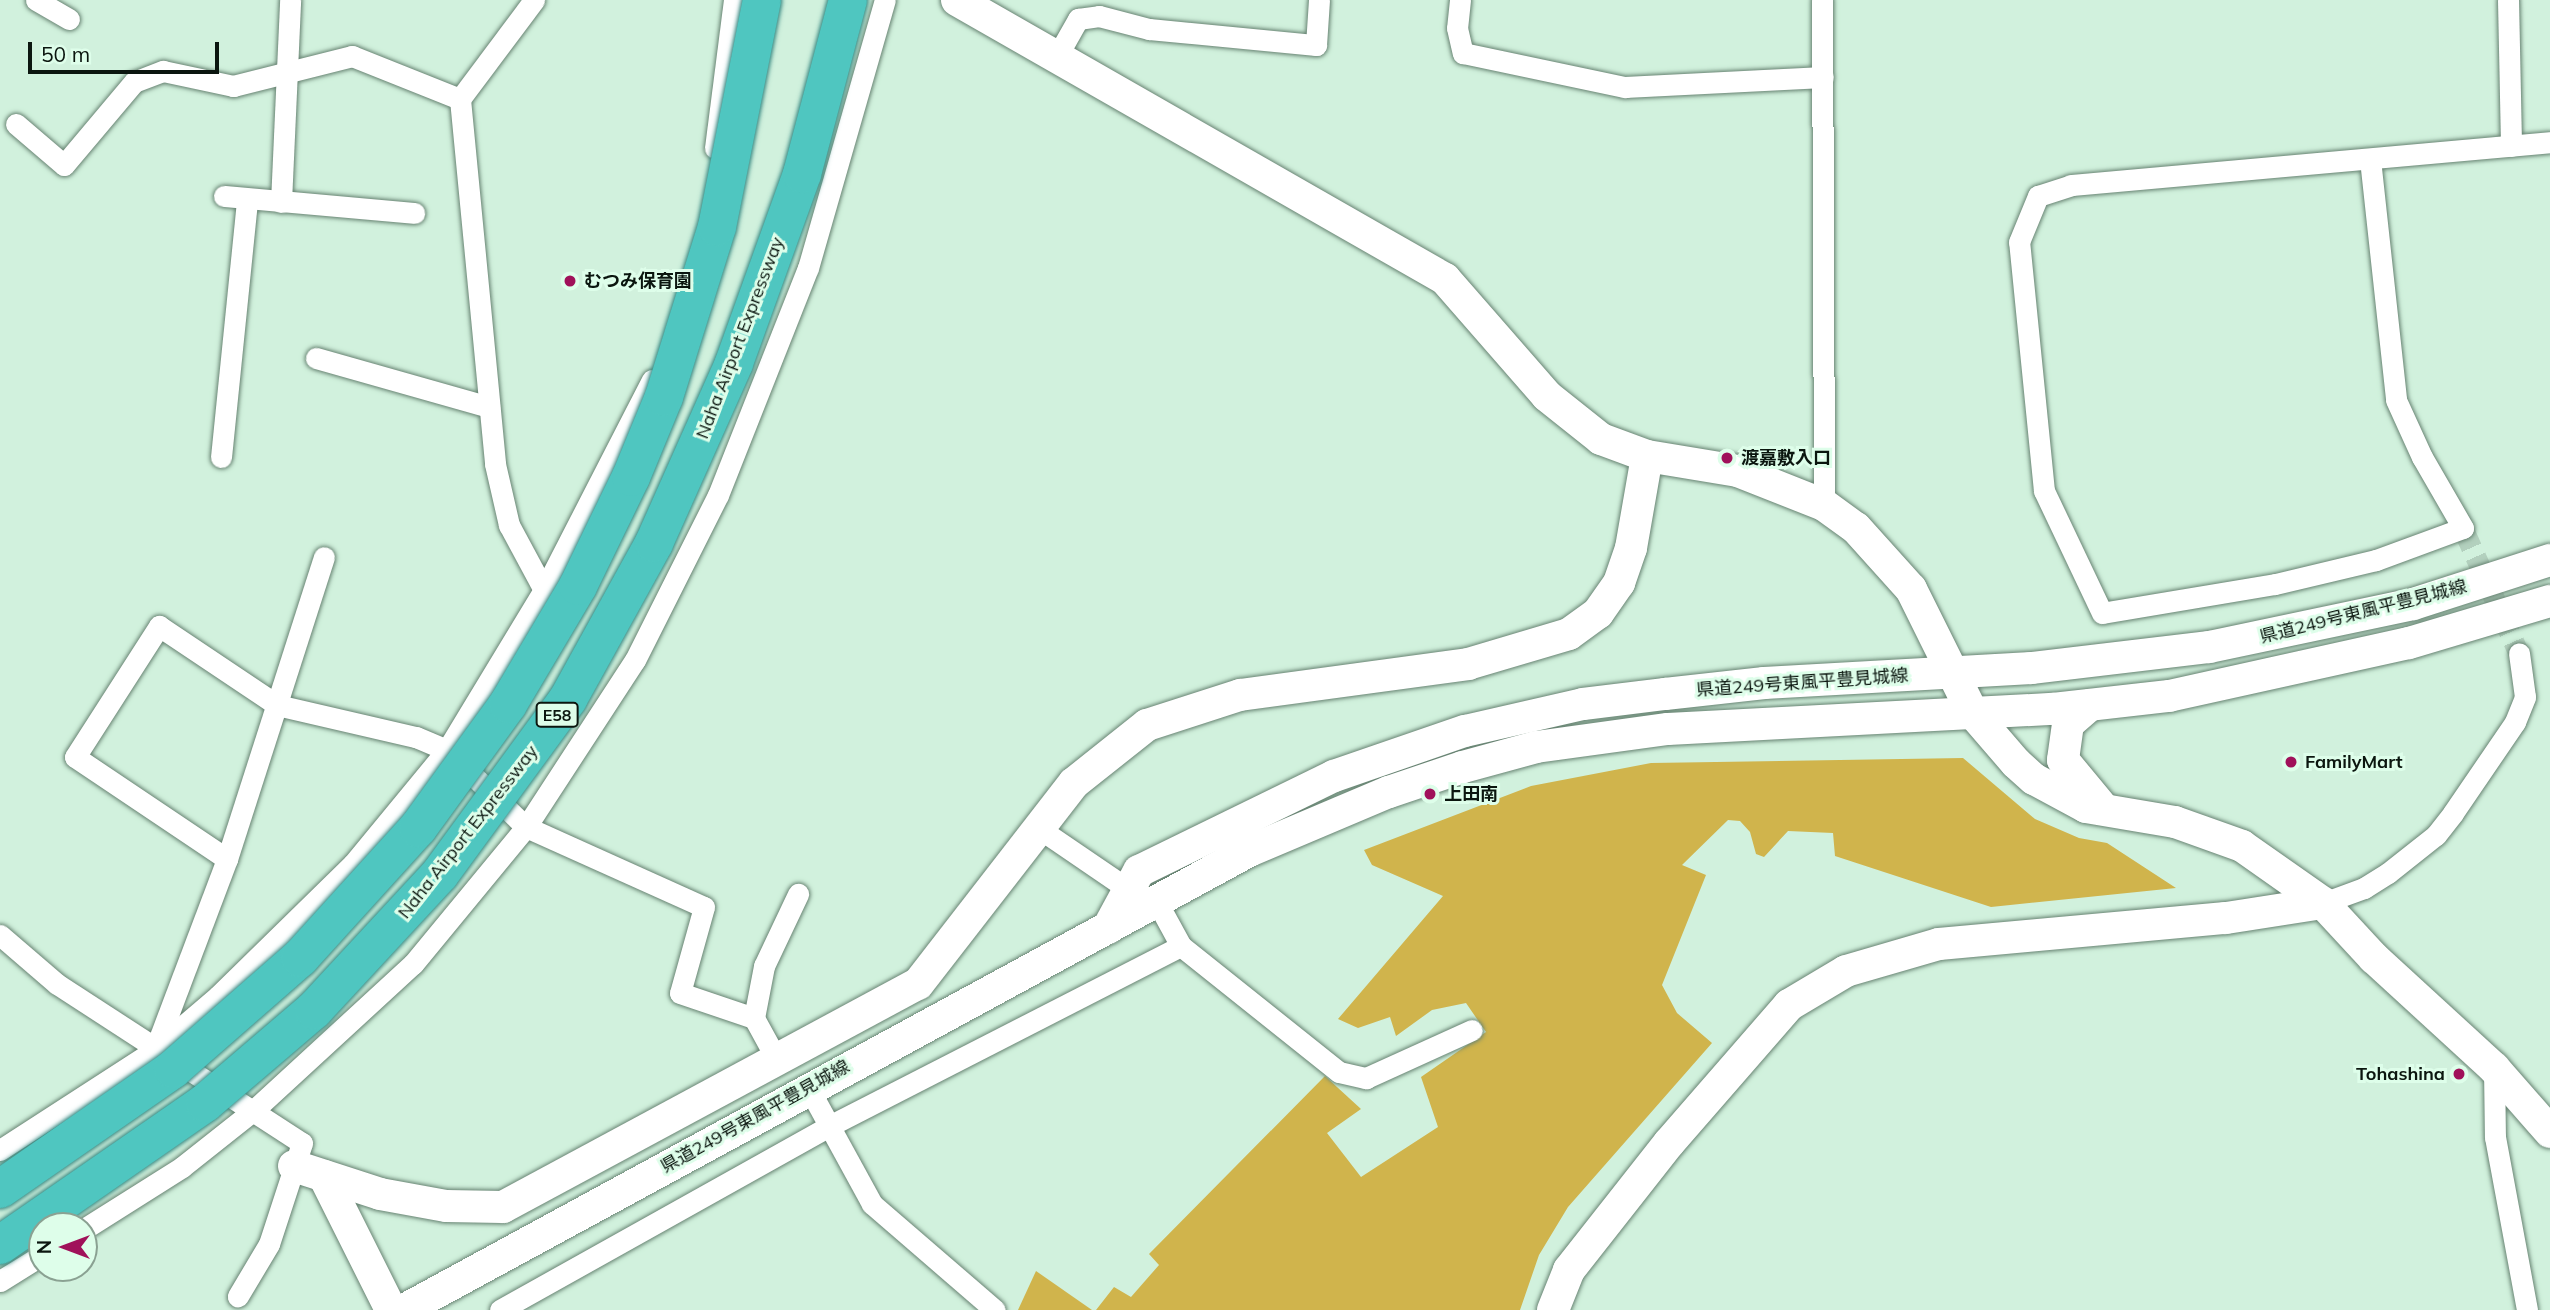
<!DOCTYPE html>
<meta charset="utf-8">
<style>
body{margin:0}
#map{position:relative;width:2550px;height:1310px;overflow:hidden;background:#d1f1dd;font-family:Mulish,"Noto Sans JP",sans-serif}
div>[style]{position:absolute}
.forest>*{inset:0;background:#d0b44c}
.street-tunnel>*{height:21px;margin-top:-10.5px;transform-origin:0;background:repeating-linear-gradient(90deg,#b3d0be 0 21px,transparent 0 31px)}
.roads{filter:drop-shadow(0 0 2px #678372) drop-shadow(0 0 2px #678372)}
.street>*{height:21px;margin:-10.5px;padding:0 10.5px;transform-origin:10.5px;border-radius:10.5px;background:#fff}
.secondary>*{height:32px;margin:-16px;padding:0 16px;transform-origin:16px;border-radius:16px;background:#fff}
.bridges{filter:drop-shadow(0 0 2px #378882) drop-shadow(0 0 2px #378882)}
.highway-bridge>*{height:38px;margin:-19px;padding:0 19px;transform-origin:19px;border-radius:19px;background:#4fc6c0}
.dots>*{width:19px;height:19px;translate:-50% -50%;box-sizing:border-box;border:4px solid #defeea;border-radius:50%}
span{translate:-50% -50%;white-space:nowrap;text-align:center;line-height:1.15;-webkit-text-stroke:6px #defeea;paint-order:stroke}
.shield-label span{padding:2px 5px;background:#defeea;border:2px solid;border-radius:5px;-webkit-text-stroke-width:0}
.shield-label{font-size:16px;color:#0b160f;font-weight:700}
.poi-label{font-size:18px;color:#0b160f;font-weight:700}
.left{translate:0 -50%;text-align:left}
.right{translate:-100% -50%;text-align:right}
.street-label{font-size:18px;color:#0b160f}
.north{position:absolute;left:28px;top:1212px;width:70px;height:70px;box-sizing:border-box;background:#defeea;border:2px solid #8aa192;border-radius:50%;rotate:270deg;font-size:19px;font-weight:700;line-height:28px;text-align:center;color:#0b160f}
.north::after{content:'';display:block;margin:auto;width:24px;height:32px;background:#a0115a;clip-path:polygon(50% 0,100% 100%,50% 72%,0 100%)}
.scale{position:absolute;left:28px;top:42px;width:191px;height:32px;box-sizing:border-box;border:4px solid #0b160f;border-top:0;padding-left:9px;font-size:21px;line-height:24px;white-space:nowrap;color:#0b160f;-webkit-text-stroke:5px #defeea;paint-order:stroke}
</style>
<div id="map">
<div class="forest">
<i style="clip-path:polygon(1963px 758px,2035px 819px,2079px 838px,2107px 843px,2176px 888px,1991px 907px,1835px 856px,1833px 833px,1788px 831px,1764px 857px,1756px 854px,1750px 832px,1740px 821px,1728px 820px,1682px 865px,1706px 875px,1662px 985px,1677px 1013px,1712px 1043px,1568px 1207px,1539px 1255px,1520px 1310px,1096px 1310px,1114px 1287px,1131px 1297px,1159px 1265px,1149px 1254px,1325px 1076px,1361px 1109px,1327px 1133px,1361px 1177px,1438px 1127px,1421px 1077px,1486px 1032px,1466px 1003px,1432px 1010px,1396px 1036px,1390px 1017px,1358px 1028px,1338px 1019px,1443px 896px,1372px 865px,1364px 850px,1531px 786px,1651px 763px)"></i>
<i style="clip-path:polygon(1036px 1271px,1092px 1310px,1018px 1310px)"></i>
</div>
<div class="street-tunnel">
<i style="left:2463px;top:528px;width:137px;rotate:65.9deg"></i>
</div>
<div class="roads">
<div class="street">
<i style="left:36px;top:0;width:38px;rotate:30deg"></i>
<i style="left:534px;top:0;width:124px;rotate:126.8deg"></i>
<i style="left:460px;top:99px;width:367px;rotate:84.5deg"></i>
<i style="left:495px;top:464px;width:63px;rotate:77.1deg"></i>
<i style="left:509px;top:525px;width:74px;rotate:61.7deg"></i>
<i style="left:1460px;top:0;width:28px;rotate:96deg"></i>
<i style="left:1457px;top:28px;width:26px;rotate:77deg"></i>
<i style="left:1463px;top:53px;width:166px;rotate:11.9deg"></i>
<i style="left:1625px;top:87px;width:198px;rotate:-2.9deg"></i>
<i style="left:1822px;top:0;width:505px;rotate:89.77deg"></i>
<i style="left:2508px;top:0;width:146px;rotate:88.8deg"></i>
<i style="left:1056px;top:58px;width:45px;rotate:-60.6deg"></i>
<i style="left:1078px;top:19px;width:21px;rotate:-8deg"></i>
<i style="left:1099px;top:16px;width:52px;rotate:14.6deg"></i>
<i style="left:1149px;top:29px;width:168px;rotate:5.5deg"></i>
<i style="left:1316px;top:45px;width:45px;rotate:-86.2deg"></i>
<i style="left:16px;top:124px;width:63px;rotate:40.5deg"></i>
<i style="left:64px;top:165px;width:109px;rotate:-49.9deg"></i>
<i style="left:134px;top:82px;width:31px;rotate:-21deg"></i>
<i style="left:163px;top:71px;width:72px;rotate:12.1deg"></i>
<i style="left:233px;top:86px;width:123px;rotate:-14.1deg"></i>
<i style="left:352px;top:56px;width:116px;rotate:21.7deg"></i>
<i style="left:715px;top:148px;width:149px;rotate:-82.7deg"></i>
<i style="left:2370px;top:159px;width:242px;rotate:83.8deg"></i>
<i style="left:2396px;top:400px;width:63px;rotate:65.5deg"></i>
<i style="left:2422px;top:457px;width:82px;rotate:60deg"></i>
<i style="left:2463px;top:528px;width:93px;rotate:159.8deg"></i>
<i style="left:2376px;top:560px;width:104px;rotate:166.6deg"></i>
<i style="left:2275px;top:584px;width:175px;rotate:170.5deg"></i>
<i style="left:2102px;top:613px;width:135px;rotate:-115.4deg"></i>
<i style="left:2044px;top:491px;width:250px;rotate:-95.7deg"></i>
<i style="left:2019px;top:242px;width:50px;rotate:-67.6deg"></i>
<i style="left:2038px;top:196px;width:35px;rotate:-18deg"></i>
<i style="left:2071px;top:185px;width:481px;rotate:-5.1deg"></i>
<i style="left:224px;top:196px;width:191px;rotate:5.1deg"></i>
<i style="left:281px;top:202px;width:202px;rotate:-87.4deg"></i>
<i style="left:316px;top:358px;width:180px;rotate:15.8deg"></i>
<i style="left:221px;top:457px;width:259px;rotate:-84.2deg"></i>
<i style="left:1040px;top:829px;width:107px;rotate:34.3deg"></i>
<i style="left:227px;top:859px;width:183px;rotate:-146.1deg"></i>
<i style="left:75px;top:757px;width:156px;rotate:-57.3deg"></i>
<i style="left:159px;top:626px;width:142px;rotate:33.8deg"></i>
<i style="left:277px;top:705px;width:143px;rotate:13deg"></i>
<i style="left:416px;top:737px;width:34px;rotate:23deg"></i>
<i style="left:447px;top:750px;width:110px;rotate:44.3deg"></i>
<i style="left:526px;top:827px;width:195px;rotate:24.2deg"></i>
<i style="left:704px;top:907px;width:89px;rotate:105.6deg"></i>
<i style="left:680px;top:993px;width:78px;rotate:18.7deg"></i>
<i style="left:754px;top:1018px;width:48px;rotate:61.3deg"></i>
<i style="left:1157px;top:902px;width:50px;rotate:61.4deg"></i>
<i style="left:1181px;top:946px;width:202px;rotate:38.6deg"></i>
<i style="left:1339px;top:1072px;width:28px;rotate:13deg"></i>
<i style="left:1366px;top:1078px;width:116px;rotate:-24.4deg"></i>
<i style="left:2323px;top:903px;width:44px;rotate:-20.1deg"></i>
<i style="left:2364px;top:888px;width:28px;rotate:-32deg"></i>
<i style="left:2388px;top:873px;width:61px;rotate:-38.4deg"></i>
<i style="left:2436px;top:835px;width:28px;rotate:-52deg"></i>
<i style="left:2453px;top:813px;width:110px;rotate:-55.7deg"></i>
<i style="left:2515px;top:722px;width:27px;rotate:-68deg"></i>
<i style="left:2525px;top:697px;width:44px;rotate:-97.8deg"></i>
<i style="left:0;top:935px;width:75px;rotate:40.7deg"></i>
<i style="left:57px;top:984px;width:292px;rotate:33deg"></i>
<i style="left:302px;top:1143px;width:106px;rotate:108.1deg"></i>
<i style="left:269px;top:1244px;width:61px;rotate:120.8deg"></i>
<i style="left:754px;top:1018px;width:53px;rotate:-79.1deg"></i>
<i style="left:764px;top:966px;width:80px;rotate:-64.7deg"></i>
<i style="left:156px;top:1047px;width:201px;rotate:-69.3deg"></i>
<i style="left:227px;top:859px;width:317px;rotate:-72.2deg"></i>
<i style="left:2494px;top:1068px;width:69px;rotate:89.2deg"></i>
<i style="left:2495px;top:1137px;width:176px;rotate:79.5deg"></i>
<i style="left:808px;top:1087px;width:133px;rotate:61.3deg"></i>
<i style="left:872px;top:1204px;width:162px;rotate:40.8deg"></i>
<i style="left:0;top:1150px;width:186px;rotate:-32.9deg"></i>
<i style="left:156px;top:1049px;width:82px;rotate:-40.5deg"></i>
<i style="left:218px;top:996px;width:189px;rotate:-44.4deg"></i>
<i style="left:353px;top:864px;width:148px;rotate:-50.5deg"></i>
<i style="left:447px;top:750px;width:187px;rotate:-58.8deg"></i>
<i style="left:544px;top:590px;width:236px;rotate:-62.8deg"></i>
<i style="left:84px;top:1229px;width:116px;rotate:-32.3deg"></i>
<i style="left:182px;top:1167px;width:92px;rotate:-38.4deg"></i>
<i style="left:254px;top:1110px;width:216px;rotate:-42.6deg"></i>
<i style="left:413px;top:964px;width:178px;rotate:-50.5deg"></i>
<i style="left:526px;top:827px;width:199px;rotate:-56.9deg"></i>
<i style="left:635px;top:660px;width:185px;rotate:-63.3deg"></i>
<i style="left:718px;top:495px;width:244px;rotate:-68.4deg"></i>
<i style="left:808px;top:268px;width:279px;rotate:-74deg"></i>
<i style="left:0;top:1281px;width:49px;rotate:-31.8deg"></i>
<i style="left:500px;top:1310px;width:377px;rotate:-29.2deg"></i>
<i style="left:829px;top:1126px;width:395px;rotate:-27.1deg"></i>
</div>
<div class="secondary">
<i style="left:957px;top:0;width:562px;rotate:29.76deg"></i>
<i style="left:1445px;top:279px;width:155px;rotate:48.9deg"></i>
<i style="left:1547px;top:396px;width:69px;rotate:38.5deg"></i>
<i style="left:1601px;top:439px;width:49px;rotate:20.3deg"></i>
<i style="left:1647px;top:456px;width:92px;rotate:9.4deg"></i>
<i style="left:1738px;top:471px;width:92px;rotate:21.6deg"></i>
<i style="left:1824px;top:505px;width:39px;rotate:36deg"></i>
<i style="left:1856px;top:528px;width:82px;rotate:48deg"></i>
<i style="left:1911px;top:589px;width:137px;rotate:63.6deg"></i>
<i style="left:1972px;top:712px;width:67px;rotate:49.2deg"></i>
<i style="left:2016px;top:763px;width:24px;rotate:42deg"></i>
<i style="left:2034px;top:779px;width:59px;rotate:28.3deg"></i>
<i style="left:2086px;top:807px;width:90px;rotate:9.6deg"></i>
<i style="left:2175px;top:822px;width:71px;rotate:19.7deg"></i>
<i style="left:2242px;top:846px;width:99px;rotate:35.1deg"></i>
<i style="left:2323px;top:903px;width:75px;rotate:47.2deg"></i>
<i style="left:2374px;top:958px;width:163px;rotate:42.5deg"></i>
<i style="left:2494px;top:1068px;width:85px;rotate:48.8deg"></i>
<i style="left:2090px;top:705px;width:29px;rotate:139deg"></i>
<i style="left:2068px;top:724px;width:36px;rotate:98deg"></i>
<i style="left:2063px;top:760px;width:61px;rotate:50.3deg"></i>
<i style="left:1108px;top:928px;width:65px;rotate:-61.5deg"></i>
<i style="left:1139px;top:871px;width:217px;rotate:-26deg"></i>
<i style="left:1334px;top:776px;width:139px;rotate:-19deg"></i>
<i style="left:1465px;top:731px;width:121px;rotate:-12.9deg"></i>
<i style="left:1583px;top:704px;width:83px;rotate:-7deg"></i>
<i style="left:1665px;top:694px;width:100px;rotate:-6.3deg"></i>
<i style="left:1764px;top:683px;width:268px;rotate:-3.2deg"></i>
<i style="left:2032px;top:668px;width:178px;rotate:-6.8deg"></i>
<i style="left:2209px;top:647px;width:208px;rotate:-11.9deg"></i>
<i style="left:2413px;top:604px;width:144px;rotate:-17.8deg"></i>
<i style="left:294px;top:1166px;width:90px;rotate:18deg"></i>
<i style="left:380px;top:1194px;width:67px;rotate:10.3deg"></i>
<i style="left:446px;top:1206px;width:57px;rotate:1deg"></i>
<i style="left:503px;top:1207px;width:471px;rotate:-28.3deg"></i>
<i style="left:918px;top:984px;width:254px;rotate:-52.2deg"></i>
<i style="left:1074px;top:783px;width:93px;rotate:-38.5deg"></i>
<i style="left:1147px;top:725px;width:98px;rotate:-17.9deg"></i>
<i style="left:1240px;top:695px;width:230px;rotate:-7.7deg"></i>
<i style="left:1468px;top:664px;width:105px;rotate:-16.5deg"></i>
<i style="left:1569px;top:634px;width:36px;rotate:-36deg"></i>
<i style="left:1598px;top:613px;width:37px;rotate:-55deg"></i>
<i style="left:1619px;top:583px;width:37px;rotate:-71deg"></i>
<i style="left:1631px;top:548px;width:93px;rotate:-80.1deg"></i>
<i style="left:324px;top:1176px;width:150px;rotate:63.4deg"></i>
<i style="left:404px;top:1310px;width:962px;rotate:-28.51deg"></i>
<i style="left:1249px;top:851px;width:152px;rotate:-22.9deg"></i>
<i style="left:1389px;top:792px;width:78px;rotate:-18.7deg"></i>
<i style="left:1463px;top:767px;width:76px;rotate:-15.3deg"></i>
<i style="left:1536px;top:747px;width:133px;rotate:-7.8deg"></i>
<i style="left:1668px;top:729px;width:386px;rotate:-3deg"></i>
<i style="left:2053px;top:709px;width:117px;rotate:-6.4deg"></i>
<i style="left:2169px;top:696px;width:246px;rotate:-12.5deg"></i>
<i style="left:2409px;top:643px;width:147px;rotate:-16.6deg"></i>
<i style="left:1553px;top:1310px;width:43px;rotate:-68.2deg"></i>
<i style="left:1569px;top:1270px;width:162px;rotate:-51.8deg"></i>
<i style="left:1669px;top:1143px;width:183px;rotate:-49deg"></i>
<i style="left:1789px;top:1005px;width:66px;rotate:-30.8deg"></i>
<i style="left:1846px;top:971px;width:97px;rotate:-16.2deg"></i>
<i style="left:1939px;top:944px;width:288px;rotate:-5.2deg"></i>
<i style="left:2226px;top:918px;width:98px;rotate:-8.8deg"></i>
</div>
</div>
<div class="bridges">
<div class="highway-bridge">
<i style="left:0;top:1189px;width:211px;rotate:-34.7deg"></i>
<i style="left:173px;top:1069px;width:169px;rotate:-41.2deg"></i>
<i style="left:300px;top:958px;width:176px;rotate:-47.8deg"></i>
<i style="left:418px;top:828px;width:153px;rotate:-54deg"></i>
<i style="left:508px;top:704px;width:137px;rotate:-59.3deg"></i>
<i style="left:578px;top:586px;width:121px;rotate:-64.1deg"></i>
<i style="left:631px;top:477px;width:87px;rotate:-67.6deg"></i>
<i style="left:664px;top:397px;width:178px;rotate:-72.7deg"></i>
<i style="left:717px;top:227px;width:231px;rotate:-78.8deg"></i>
<i style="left:0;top:1245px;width:249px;rotate:-34.7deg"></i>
<i style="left:205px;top:1103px;width:143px;rotate:-40.5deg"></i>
<i style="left:314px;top:1010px;width:185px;rotate:-47.2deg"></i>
<i style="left:440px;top:874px;width:217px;rotate:-53.8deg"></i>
<i style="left:568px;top:699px;width:178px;rotate:-61.1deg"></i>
<i style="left:654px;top:543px;width:197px;rotate:-66deg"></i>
<i style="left:734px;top:363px;width:201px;rotate:-70.2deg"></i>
<i style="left:802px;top:174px;width:180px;rotate:-75.2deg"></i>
</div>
</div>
<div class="dots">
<i style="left:570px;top:281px;background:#a0115a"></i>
<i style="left:1727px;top:458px;background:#a0115a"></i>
<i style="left:2291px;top:762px;background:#a0115a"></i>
<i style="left:1430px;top:794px;background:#a0115a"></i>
<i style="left:2459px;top:1074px;background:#a0115a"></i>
</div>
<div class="shield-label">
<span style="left:557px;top:715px">E58</span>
</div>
<div class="poi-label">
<span class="left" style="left:584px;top:281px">むつみ保育園</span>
<span class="left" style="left:1741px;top:458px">渡嘉敷入口</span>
<span class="left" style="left:2305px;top:762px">FamilyMart</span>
<span class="left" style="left:1444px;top:794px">上田南</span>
<span class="right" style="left:2445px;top:1074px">Tohashina</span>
</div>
<div class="street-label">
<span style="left:740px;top:338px;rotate:-69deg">Naha Airport Expressway</span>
<span style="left:2363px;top:612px;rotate:-14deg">県道249号東風平豊見城線</span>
<span style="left:1802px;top:683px;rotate:-4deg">県道249号東風平豊見城線</span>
<span style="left:468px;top:832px;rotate:-52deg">Naha Airport Expressway</span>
<span style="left:755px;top:1117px;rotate:-29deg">県道249号東風平豊見城線</span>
</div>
<div class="north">N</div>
<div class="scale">50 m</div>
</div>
